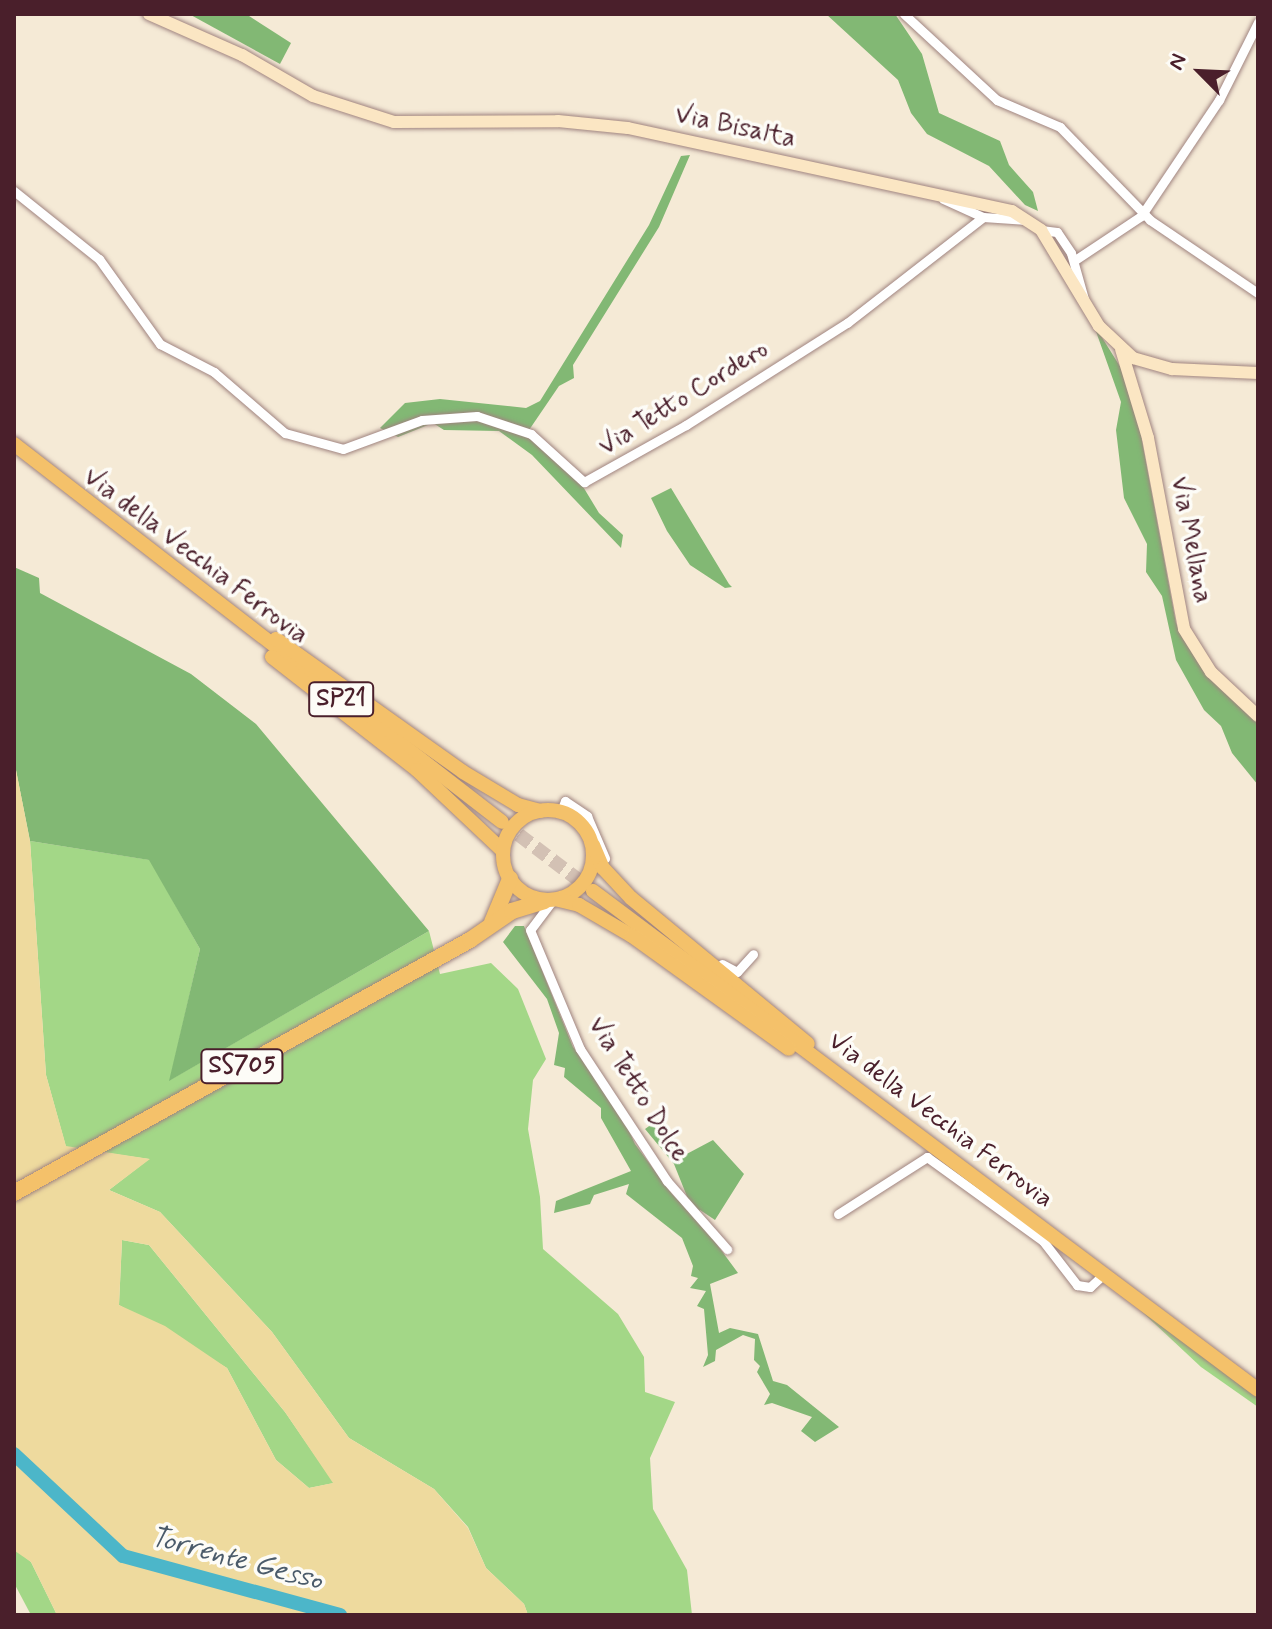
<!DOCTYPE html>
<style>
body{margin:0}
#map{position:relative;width:1272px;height:1629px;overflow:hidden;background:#f5ead6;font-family:Mynerve,sans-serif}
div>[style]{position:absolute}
.green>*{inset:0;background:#a3d787}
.forest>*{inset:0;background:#82b874}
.sand>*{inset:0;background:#eeda9e}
.river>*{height:14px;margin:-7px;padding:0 7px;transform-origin:7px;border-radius:7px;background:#4cb6c9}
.primary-tunnel>*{height:14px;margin-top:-7px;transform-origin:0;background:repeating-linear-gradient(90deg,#d3c1b4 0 14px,transparent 0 21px)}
.roads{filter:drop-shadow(0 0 2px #a08480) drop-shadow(0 0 2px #a08480)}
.street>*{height:9px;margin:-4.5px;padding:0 4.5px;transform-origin:4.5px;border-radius:4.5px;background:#fff}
.secondary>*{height:12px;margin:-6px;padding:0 6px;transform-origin:6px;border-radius:6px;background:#fbe6c3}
.primary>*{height:14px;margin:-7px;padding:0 7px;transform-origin:7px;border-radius:7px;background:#f4c16a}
.primary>.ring{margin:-7px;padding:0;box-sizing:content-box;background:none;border:14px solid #f4c16a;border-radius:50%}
.highway>*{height:16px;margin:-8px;padding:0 8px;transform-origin:8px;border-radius:8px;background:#f4c16a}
span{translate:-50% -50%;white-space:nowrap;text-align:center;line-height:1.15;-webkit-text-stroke:7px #fdfcf7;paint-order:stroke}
.shield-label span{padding:2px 6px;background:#fdfcf7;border:2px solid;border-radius:6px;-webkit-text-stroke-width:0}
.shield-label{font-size:24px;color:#4a1f2b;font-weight:700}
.street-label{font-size:26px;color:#4a1f2b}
.water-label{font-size:28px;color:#4b5b6a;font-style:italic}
.frame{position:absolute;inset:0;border:16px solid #4a1f2b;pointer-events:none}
.north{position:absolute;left:1160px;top:32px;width:80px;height:80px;-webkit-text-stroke:6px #fdfcf7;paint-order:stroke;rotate:294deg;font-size:22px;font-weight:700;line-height:32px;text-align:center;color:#4a1f2b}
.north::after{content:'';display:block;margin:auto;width:28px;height:36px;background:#4a1f2b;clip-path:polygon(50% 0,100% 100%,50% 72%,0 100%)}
</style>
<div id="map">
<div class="green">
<i style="clip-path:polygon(30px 841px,150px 860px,200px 949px,170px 1080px,429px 931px,440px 974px,491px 963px,518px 989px,546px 1059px,533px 1080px,528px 1129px,540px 1197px,543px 1249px,618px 1314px,644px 1357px,645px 1392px,675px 1402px,650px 1458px,653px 1509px,687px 1570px,692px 1615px,528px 1615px,524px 1604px,486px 1568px,468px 1527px,434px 1489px,349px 1438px,272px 1332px,160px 1212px,109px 1190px,149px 1159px,66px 1147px,46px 1075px)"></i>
<i style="clip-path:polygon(122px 1240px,149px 1245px,285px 1412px,334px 1483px,309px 1488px,276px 1460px,227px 1368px,119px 1305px)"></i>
<i style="clip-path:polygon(1139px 1309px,1258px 1397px,1258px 1407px,1201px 1367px)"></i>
<i style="clip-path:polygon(14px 1548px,31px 1562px,57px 1615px,31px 1615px,14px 1583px)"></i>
</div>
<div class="forest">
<i style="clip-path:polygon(189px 14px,246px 14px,291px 43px,280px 64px)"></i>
<i style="clip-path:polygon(826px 14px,895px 14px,922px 54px,939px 113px,1000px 141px,1009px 165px,1033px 192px,1038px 211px,1025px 205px,989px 166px,927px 134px,911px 113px,898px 80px)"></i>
<i style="clip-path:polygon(690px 155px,659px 227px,573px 365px,574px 378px,559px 386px,527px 433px,582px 485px,599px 513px,623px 535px,621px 548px,532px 455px,499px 431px,444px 430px,433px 423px,398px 437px,380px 428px,405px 403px,440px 399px,526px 408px,540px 401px,649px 225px,681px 156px)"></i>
<i style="clip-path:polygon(1093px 323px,1121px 368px,1137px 414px,1176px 623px,1183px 639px,1258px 721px,1258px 785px,1232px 753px,1221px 726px,1204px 710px,1176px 660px,1162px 596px,1146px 572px,1147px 544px,1124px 498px,1116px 430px,1121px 402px)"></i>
<i style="clip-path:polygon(671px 488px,729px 584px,732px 587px,725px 588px,690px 565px,667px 531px,651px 498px)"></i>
<i style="clip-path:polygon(14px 567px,39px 578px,40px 593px,191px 674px,256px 724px,429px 931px,169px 1081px,200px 949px,149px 860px,30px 841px,14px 760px)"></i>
<i style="clip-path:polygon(515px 926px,524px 926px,573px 1047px,618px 1107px,635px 1144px,672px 1194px,684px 1206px,688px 1199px,674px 1164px,645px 1129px,652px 1124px,681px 1157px,713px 1140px,744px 1174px,715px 1220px,700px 1210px,696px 1216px,738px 1273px,710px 1284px,719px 1333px,730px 1328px,758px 1334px,773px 1381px,787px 1385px,839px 1427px,815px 1442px,801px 1431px,812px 1417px,772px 1403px,764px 1405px,770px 1394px,757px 1372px,760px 1366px,754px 1360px,755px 1339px,743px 1335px,716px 1350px,715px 1361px,703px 1367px,708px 1355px,704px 1309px,697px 1306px,706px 1291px,690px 1288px,698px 1278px,691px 1276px,693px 1266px,682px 1238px,626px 1194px,629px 1184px,594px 1195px,590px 1204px,554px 1213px,556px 1201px,631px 1171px,601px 1118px,601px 1108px,564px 1077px,565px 1068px,554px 1065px,559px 1033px,547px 999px,503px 942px)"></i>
</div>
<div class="sand">
<i style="clip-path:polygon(evenodd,14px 760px,30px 841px,46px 1075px,66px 1146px,150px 1159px,109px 1190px,160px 1212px,272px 1332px,349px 1438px,434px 1489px,468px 1528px,486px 1568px,524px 1604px,528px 1615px,57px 1615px,31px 1562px,15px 1551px,14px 760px,122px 1240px,149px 1245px,285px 1412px,333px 1483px,309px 1488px,276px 1460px,227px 1368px,165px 1326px,119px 1305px,122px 1240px)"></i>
</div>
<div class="river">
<i style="left:14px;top:1454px;width:149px;rotate:43.1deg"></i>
<i style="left:123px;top:1556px;width:225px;rotate:15.2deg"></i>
</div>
<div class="primary-tunnel">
<i style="left:502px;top:822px;width:114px;rotate:37.2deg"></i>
</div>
<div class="roads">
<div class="street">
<i style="left:904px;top:14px;width:127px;rotate:42.8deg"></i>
<i style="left:997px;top:100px;width:69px;rotate:23.2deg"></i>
<i style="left:1060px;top:127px;width:129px;rotate:45.9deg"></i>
<i style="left:1150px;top:220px;width:130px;rotate:34.1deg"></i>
<i style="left:14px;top:191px;width:109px;rotate:38.7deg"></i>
<i style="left:99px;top:259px;width:105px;rotate:54.3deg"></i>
<i style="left:160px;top:344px;width:61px;rotate:27.4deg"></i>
<i style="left:214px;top:372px;width:94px;rotate:40.7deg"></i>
<i style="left:285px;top:433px;width:60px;rotate:15.4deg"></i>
<i style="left:343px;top:449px;width:84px;rotate:-20.2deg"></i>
<i style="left:422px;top:420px;width:55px;rotate:-4.2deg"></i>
<i style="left:477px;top:416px;width:57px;rotate:18.4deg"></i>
<i style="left:531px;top:434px;width:72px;rotate:42.2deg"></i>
<i style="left:584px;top:482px;width:117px;rotate:-29.2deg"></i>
<i style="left:686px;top:425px;width:191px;rotate:-32.4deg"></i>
<i style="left:847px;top:323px;width:172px;rotate:-37.9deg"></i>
<i style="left:983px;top:217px;width:44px;rotate:3.9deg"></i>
<i style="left:943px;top:199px;width:44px;rotate:24.2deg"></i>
<i style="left:1041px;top:230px;width:16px;rotate:7deg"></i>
<i style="left:1057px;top:232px;width:25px;rotate:56deg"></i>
<i style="left:1071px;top:253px;width:48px;rotate:74.2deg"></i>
<i style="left:1075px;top:260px;width:79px;rotate:-33.7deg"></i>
<i style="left:1141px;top:216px;width:140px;rotate:-56.1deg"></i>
<i style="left:1219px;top:100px;width:87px;rotate:-63.4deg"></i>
<i style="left:561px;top:811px;width:11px;rotate:-68deg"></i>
<i style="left:565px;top:801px;width:27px;rotate:34deg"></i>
<i style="left:587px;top:816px;width:46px;rotate:66.8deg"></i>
<i style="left:552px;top:901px;width:36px;rotate:127deg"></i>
<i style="left:530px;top:930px;width:129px;rotate:67.2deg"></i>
<i style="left:580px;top:1049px;width:158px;rotate:56.6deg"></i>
<i style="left:667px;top:1181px;width:91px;rotate:48.6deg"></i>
<i style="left:722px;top:964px;width:17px;rotate:28deg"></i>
<i style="left:737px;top:972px;width:24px;rotate:-48deg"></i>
<i style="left:838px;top:1214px;width:106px;rotate:-32.6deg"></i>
<i style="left:927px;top:1157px;width:143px;rotate:35.9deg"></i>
<i style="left:1043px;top:1241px;width:56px;rotate:52.3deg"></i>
<i style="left:1077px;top:1285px;width:13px;rotate:9deg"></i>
<i style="left:1090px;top:1287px;width:19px;rotate:-43deg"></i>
</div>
<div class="secondary">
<i style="left:149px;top:14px;width:102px;rotate:23.8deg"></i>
<i style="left:242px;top:55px;width:82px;rotate:30deg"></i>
<i style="left:313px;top:96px;width:85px;rotate:17.8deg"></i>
<i style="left:394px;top:122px;width:164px;rotate:-0.3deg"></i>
<i style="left:558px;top:121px;width:70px;rotate:5.7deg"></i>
<i style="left:628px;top:128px;width:393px;rotate:12.2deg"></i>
<i style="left:1012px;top:211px;width:35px;rotate:33deg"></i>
<i style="left:1041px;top:230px;width:112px;rotate:58.9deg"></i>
<i style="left:1099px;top:326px;width:47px;rotate:43.3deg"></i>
<i style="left:1133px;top:358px;width:41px;rotate:15.8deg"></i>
<i style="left:1172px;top:369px;width:86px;rotate:2.7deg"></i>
<i style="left:1121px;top:349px;width:93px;rotate:73.1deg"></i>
<i style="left:1148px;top:438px;width:194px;rotate:79.3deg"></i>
<i style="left:1184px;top:629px;width:51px;rotate:57.9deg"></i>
<i style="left:1211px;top:672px;width:64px;rotate:43.1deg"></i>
</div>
<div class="primary">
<i style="left:14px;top:444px;width:617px;rotate:37.76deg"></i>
<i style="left:276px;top:639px;width:229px;rotate:35.4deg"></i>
<i style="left:463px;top:772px;width:64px;rotate:31deg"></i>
<i style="left:518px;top:805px;width:23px;rotate:15deg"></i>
<i style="left:272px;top:657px;width:184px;rotate:37.9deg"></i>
<i style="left:417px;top:770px;width:118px;rotate:43.3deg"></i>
<i class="ring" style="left:503px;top:810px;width:76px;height:76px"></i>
<i style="left:593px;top:845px;width:25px;rotate:67deg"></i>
<i style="left:603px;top:868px;width:41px;rotate:47deg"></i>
<i style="left:631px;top:898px;width:229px;rotate:39.5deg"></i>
<i style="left:593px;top:891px;width:831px;rotate:36.88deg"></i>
<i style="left:559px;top:900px;width:21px;rotate:14deg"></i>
<i style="left:579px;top:905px;width:61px;rotate:30.3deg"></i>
<i style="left:632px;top:936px;width:193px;rotate:35.7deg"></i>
</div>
<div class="highway">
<i style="left:492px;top:922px;width:47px;rotate:-67.3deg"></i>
<i style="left:14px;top:1193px;width:521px;rotate:-29.02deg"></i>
<i style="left:470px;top:940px;width:51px;rotate:-34.6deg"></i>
<i style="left:512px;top:911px;width:34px;rotate:-17deg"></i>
</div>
</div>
<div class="shield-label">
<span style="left:341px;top:699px">SP21</span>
<span style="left:242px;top:1066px">SS705</span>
</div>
<div class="street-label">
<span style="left:735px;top:128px;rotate:12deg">Via Bisalta</span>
<span style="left:684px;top:399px;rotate:-32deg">Via Tetto Cordero</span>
<span style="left:1190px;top:540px;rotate:79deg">Via Mellana</span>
<span style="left:195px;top:557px;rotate:37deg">Via della Vecchia Ferrovia</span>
<span style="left:637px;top:1090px;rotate:58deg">Via Tetto Dolce</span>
<span style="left:940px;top:1121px;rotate:37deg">Via della Vecchia Ferrovia</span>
</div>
<div class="water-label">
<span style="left:236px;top:1560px;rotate:15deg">Torrente Gesso</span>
</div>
<div class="frame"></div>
<div class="north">N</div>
</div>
